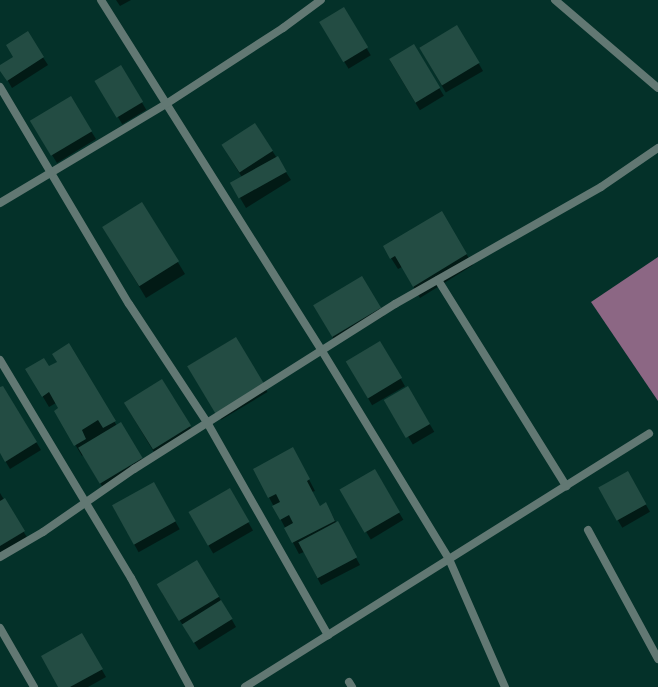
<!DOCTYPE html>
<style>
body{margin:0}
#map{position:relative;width:658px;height:687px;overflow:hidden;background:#043129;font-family:"DM Sans",sans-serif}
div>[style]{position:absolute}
.water>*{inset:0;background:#8c6784}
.shadow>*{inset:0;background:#0007;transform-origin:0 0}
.building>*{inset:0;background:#234c43;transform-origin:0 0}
.street>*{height:8px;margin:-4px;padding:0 4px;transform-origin:4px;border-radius:4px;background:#627873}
span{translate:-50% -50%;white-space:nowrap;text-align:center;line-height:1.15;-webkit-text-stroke:4px #051612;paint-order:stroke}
</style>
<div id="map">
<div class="water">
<i style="clip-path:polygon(658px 257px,658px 401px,591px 302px)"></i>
</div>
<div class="shadow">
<i style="clip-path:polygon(116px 0,131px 0,120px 6px)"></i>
<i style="left:343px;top:9px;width:54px;height:26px;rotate:59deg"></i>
<i style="left:457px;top:26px;width:52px;height:43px;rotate:60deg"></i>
<i style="clip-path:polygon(27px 33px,48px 65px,12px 88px,0 67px,14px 57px)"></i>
<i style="left:414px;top:46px;width:58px;height:28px;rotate:59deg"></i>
<i style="left:120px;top:66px;width:51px;height:28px;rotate:59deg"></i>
<i style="clip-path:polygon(255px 124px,291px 180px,246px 208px,233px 186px,243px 179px,227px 153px)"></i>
<i style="clip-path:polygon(36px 129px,91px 131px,96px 139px,57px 163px)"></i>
<i style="clip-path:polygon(142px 203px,185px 274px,146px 298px,110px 238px)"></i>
<i style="clip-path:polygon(441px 212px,473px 265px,420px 298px,402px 267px,398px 269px,391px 258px)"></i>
<i style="left:362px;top:278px;width:44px;height:55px;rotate:60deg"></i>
<i style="left:235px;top:338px;width:63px;height:54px;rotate:59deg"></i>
<i style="left:380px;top:343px;width:50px;height:38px;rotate:60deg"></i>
<i style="clip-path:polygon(68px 345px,117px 426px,121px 423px,146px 466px,105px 491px,83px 455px,82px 456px,55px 411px,60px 409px,56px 403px,49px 407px,27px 370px,49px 367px,58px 362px)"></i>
<i style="left:162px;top:380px;width:63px;height:44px;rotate:59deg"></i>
<i style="clip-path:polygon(3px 387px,41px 450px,10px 469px,0 452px,0 389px)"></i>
<i style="left:408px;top:388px;width:51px;height:25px;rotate:59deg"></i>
<i style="clip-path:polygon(299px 460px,315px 491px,312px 492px,320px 507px,332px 515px,360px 565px,321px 585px,304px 552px,299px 554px,254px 469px)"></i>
<i style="left:374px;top:471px;width:57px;height:38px;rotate:59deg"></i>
<i style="left:627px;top:472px;width:46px;height:32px;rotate:60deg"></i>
<i style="left:154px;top:483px;width:53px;height:47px;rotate:61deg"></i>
<i style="left:229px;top:489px;width:48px;height:46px;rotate:60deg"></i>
<i style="clip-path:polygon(0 493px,28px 539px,0 556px)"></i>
<i style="clip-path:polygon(162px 593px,219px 597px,236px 627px,199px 650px)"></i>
<i style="clip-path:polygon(82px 634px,106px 677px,88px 687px,59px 687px)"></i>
</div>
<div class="building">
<i style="left:344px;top:7px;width:47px;height:29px;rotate:59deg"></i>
<i style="left:457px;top:25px;width:44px;height:44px;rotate:59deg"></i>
<i style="clip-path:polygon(28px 31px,44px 57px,7px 81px,0 71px,0 65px,13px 57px,6px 45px)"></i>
<i style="left:414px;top:44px;width:51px;height:29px;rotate:59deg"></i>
<i style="left:121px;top:65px;width:43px;height:31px;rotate:59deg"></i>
<i style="left:71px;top:96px;width:41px;height:48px;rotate:59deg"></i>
<i style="left:255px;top:123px;width:33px;height:40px;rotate:57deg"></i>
<i style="left:278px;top:156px;width:18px;height:55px;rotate:61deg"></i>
<i style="left:142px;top:202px;width:70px;height:47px;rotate:58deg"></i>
<i style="clip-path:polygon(442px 211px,467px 254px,413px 287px,395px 256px,390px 259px,383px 246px)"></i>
<i style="left:362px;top:276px;width:37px;height:57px;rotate:59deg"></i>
<i style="left:236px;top:337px;width:55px;height:57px;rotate:59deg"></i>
<i style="left:380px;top:341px;width:43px;height:40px;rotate:59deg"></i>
<i style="clip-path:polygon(69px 343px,116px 421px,103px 428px,98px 420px,82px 430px,86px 439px,74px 446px,54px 411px,58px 408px,49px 392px,42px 397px,25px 369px,44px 358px,49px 366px,57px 362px,52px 354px)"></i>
<i style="left:162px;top:379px;width:55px;height:45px;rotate:58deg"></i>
<i style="clip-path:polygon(3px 386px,37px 442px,5px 462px,0 453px,0 387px)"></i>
<i style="left:408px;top:386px;width:44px;height:28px;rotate:60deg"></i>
<i style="left:121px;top:422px;width:42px;height:50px;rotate:59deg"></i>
<i style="clip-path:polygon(293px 447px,310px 479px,307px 481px,320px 506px,326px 502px,335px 521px,292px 543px,284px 528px,293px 523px,289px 515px,280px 520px,272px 506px,280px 502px,276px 494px,268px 498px,253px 469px)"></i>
<i style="left:375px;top:469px;width:50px;height:41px;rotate:60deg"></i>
<i style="left:628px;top:471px;width:38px;height:34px;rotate:61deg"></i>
<i style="left:154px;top:482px;width:45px;height:48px;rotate:61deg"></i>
<i style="left:230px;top:488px;width:39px;height:48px;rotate:60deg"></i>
<i style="clip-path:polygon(5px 498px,25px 531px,0 546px,0 501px)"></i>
<i style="left:338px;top:521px;width:41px;height:45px;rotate:62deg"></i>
<i style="left:197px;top:560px;width:43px;height:47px;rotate:59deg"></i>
<i style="left:221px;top:600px;width:22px;height:46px;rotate:58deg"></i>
<i style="clip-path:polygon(82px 633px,103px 669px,70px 687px,58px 687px,41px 656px)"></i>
</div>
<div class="street">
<i style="left:101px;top:0;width:415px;rotate:57.8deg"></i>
<i style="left:322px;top:351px;width:244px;rotate:58.6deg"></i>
<i style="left:449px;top:559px;width:140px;rotate:66.4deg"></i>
<i style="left:555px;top:0;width:135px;rotate:40.5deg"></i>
<i style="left:0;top:87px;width:252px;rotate:59.3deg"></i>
<i style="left:129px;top:304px;width:144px;rotate:56.6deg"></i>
<i style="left:208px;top:424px;width:243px;rotate:60.4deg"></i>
<i style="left:0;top:203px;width:193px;rotate:-30.8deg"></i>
<i style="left:166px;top:104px;width:140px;rotate:-33deg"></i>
<i style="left:283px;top:28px;width:47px;rotate:-36.4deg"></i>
<i style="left:438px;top:280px;width:243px;rotate:58.1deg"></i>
<i style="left:0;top:360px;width:254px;rotate:59deg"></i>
<i style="left:131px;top:578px;width:124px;rotate:61.6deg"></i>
<i style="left:588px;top:530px;width:147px;rotate:61.5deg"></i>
<i style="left:0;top:557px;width:50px;rotate:-30.2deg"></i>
<i style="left:43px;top:532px;width:111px;rotate:-34.7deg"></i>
<i style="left:134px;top:469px;width:309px;rotate:-32.3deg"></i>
<i style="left:395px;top:304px;width:237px;rotate:-29.6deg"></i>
<i style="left:601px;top:187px;width:69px;rotate:-34.4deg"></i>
<i style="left:0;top:628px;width:68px;rotate:60deg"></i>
<i style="left:349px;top:682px;width:6px;rotate:59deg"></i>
<i style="left:245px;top:687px;width:477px;rotate:-32.1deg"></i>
</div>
</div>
